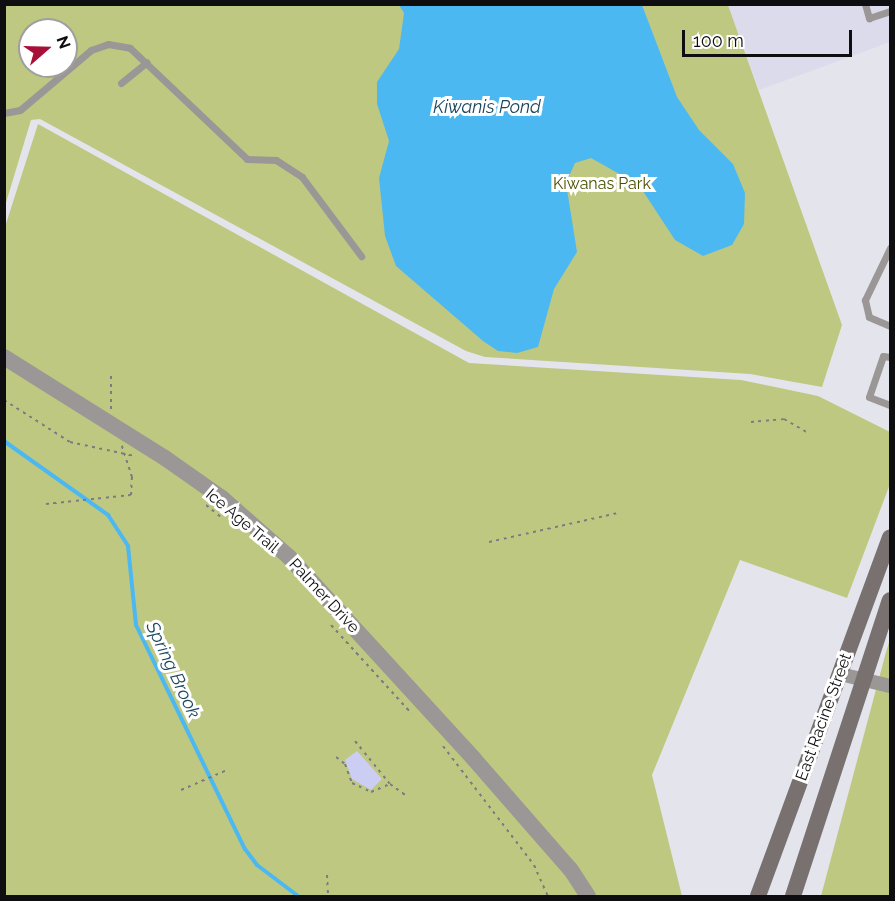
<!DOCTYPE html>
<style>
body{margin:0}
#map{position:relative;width:895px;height:901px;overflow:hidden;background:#e4e4ed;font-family:Raleway,sans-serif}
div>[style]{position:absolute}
.built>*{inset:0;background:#dbdbec}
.green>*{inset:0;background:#bfc880}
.water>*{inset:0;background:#4cb8f1}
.stream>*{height:4px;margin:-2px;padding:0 2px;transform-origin:2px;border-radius:2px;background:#4cb8f1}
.building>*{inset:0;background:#cccdf2}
.path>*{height:2px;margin-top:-1px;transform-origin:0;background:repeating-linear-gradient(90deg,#7b7b81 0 3px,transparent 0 7.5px)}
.service>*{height:7px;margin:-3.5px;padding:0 3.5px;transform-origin:3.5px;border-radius:3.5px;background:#9b9796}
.minor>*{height:14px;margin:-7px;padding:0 7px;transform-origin:7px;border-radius:7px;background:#9b9796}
.tertiary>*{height:16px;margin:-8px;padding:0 8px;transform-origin:8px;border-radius:8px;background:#9b9796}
.secondary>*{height:16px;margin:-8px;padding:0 8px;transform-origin:8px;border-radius:8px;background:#787170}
span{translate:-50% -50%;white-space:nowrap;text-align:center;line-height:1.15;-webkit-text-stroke:6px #fff;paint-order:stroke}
.park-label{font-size:16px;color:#4a5000}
.street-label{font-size:16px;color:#0e0e11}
.water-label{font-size:18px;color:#1b475f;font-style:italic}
.frame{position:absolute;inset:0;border:6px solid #0e0e11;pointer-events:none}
.north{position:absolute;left:18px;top:18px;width:60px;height:60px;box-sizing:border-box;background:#fff;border:2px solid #9f9fa0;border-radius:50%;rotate:70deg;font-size:16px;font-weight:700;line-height:24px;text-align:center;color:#0e0e11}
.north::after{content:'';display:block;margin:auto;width:21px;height:27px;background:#a8103a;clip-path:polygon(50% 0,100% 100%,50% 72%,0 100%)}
.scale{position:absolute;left:682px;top:30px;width:170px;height:27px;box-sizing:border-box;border:3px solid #0e0e11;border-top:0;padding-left:8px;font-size:18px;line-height:21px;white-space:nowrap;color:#0e0e11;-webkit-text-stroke:4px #fff;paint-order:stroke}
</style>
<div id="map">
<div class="built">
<i style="clip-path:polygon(728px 5px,890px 5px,890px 42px,759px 90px)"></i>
</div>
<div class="green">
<i style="clip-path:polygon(evenodd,5px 5px,728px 5px,842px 325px,822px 387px,750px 374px,485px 357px,466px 351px,40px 119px,31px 120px,5px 206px,5px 5px,30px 30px,66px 30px,66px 66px,30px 66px,30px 30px)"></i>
<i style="clip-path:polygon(38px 124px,469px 363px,741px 380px,818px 396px,890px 432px,890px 484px,847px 598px,740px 560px,652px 775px,682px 896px,5px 896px,4px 230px)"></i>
<i style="clip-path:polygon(890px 639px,890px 896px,821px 896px,886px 652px)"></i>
</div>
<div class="water">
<i style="clip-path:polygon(399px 5px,642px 5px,677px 97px,699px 130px,733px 164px,745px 193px,744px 224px,732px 245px,703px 256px,675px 240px,639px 185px,591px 158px,575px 163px,566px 183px,577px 252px,554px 289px,538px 347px,517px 353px,498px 351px,483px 341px,396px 266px,385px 236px,379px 178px,389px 141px,377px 104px,377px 82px,399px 49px,404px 13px)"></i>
</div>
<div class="stream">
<i style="left:4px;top:441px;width:128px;rotate:35.4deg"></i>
<i style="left:108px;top:515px;width:37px;rotate:57deg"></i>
<i style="left:128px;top:546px;width:79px;rotate:84.2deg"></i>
<i style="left:136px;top:625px;width:249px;rotate:64.1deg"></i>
<i style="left:245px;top:849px;width:20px;rotate:53deg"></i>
<i style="left:257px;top:865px;width:51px;rotate:37.1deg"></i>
</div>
<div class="building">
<i style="clip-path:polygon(357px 751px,382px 779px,371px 790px,352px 779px,345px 760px)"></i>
</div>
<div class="path">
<i style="left:111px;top:376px;width:33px;rotate:90deg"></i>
<i style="left:4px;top:400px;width:78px;rotate:32.5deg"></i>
<i style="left:70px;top:442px;width:66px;rotate:12.3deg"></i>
<i style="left:751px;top:422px;width:33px;rotate:-5deg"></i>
<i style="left:784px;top:419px;width:28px;rotate:30deg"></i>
<i style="left:46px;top:504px;width:85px;rotate:-6deg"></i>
<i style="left:131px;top:495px;width:18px;rotate:-87deg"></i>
<i style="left:132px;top:477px;width:33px;rotate:-108deg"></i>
<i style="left:206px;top:505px;width:21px;rotate:39deg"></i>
<i style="left:489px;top:542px;width:132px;rotate:-12.7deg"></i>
<i style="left:331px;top:625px;width:120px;rotate:47.7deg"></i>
<i style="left:355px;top:741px;width:55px;rotate:50.9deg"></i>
<i style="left:390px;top:784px;width:19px;rotate:36deg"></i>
<i style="left:443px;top:746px;width:150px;rotate:52.6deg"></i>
<i style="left:534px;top:865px;width:34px;rotate:66deg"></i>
<i style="left:336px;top:757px;width:11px;rotate:38deg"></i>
<i style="left:345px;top:764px;width:20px;rotate:70deg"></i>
<i style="left:352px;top:783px;width:21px;rotate:25deg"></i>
<i style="left:371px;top:792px;width:21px;rotate:-23deg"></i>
<i style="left:181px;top:790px;width:48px;rotate:-23.4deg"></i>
<i style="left:327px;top:875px;width:21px;rotate:87deg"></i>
</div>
<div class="service">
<i style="left:865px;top:4px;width:15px;rotate:74deg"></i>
<i style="left:869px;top:18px;width:22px;rotate:-18deg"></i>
<i style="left:121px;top:83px;width:33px;rotate:-39deg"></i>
<i style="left:4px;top:113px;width:16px;rotate:-11deg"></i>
<i style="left:20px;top:110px;width:93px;rotate:-40.2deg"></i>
<i style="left:91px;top:50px;width:18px;rotate:-19deg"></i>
<i style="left:108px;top:44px;width:22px;rotate:10deg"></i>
<i style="left:130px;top:48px;width:161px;rotate:43.5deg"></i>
<i style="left:247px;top:159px;width:29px;rotate:2deg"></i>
<i style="left:276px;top:160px;width:31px;rotate:33deg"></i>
<i style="left:302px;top:177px;width:99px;rotate:53.2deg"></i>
<i style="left:890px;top:248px;width:58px;rotate:115.7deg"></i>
<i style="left:865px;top:300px;width:17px;rotate:77deg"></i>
<i style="left:869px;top:317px;width:23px;rotate:23deg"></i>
<i style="left:890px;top:357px;width:7px;rotate:-172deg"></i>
<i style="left:883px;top:356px;width:43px;rotate:108.9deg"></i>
<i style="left:869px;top:397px;width:22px;rotate:21deg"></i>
</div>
<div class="minor">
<i style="left:840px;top:674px;width:51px;rotate:13.5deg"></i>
</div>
<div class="tertiary">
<i style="left:4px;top:357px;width:190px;rotate:32.1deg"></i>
<i style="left:165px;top:458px;width:70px;rotate:35.1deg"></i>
<i style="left:222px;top:498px;width:89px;rotate:41.4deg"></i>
<i style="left:289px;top:557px;width:274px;rotate:47.5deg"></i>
<i style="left:474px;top:759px;width:147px;rotate:48.9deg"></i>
<i style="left:571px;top:870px;width:31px;rotate:57deg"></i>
</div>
<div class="secondary">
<i style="left:758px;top:896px;width:382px;rotate:-69.8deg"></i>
<i style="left:793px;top:896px;width:311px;rotate:-71.9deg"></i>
</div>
<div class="park-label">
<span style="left:602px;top:184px">Kiwanas Park</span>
</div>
<div class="street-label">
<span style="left:242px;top:521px;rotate:40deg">Ice Age Trail</span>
<span style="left:324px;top:596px;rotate:47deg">Palmer Drive</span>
<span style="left:824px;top:717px;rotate:-70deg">East Racine Street</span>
</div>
<div class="water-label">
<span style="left:487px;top:107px">Kiwanis Pond</span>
<span style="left:173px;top:670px;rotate:65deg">Spring Brook</span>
</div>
<div class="frame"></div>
<div class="north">N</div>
<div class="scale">100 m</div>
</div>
